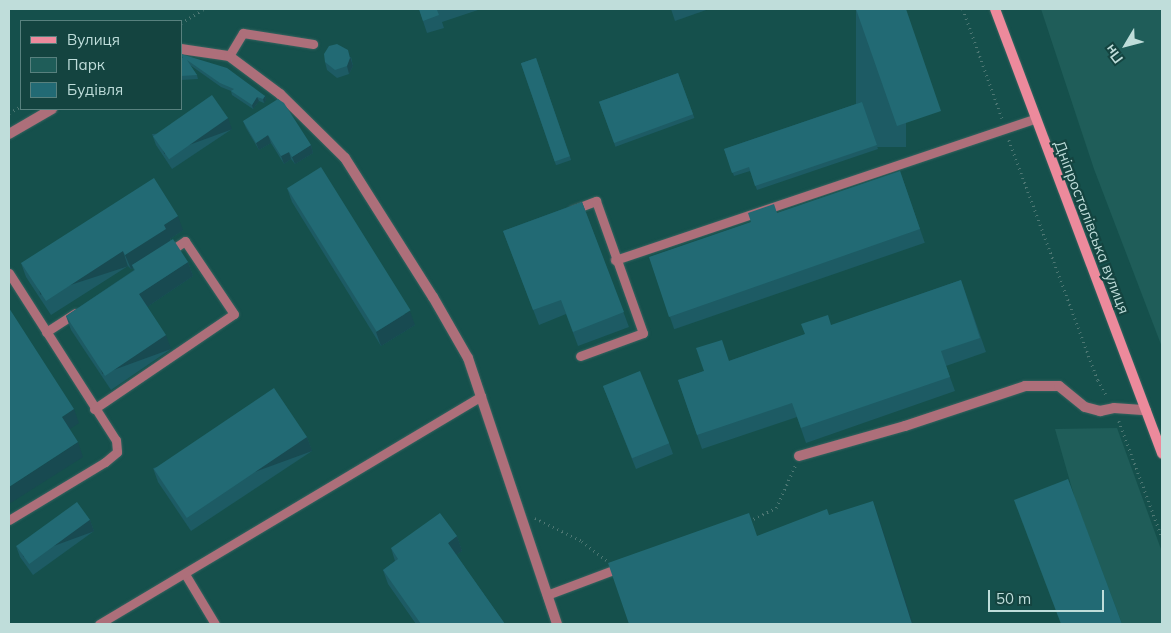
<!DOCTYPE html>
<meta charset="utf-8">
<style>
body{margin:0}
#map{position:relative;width:1171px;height:633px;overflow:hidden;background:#144440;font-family:Mulish,sans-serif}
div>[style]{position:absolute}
.built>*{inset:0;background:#15504c}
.green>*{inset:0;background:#1f5d59}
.path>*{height:2.5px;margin-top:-1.25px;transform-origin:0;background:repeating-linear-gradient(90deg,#4d7773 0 1px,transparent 0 5px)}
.roads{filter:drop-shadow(0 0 1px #36635f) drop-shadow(0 0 1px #36635f)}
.lane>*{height:9px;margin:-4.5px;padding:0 4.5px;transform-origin:4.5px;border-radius:4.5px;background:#ad6f7a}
.street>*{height:10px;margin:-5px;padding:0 5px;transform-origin:5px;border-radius:5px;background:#ad6f7a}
.secondary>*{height:10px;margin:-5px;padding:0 5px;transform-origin:5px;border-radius:5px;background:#ec8a9c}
.wall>*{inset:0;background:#1d5b64;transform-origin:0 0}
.shaded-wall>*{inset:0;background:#184a51;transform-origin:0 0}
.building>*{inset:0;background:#226a74;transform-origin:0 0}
span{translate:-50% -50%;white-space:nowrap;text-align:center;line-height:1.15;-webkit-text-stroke:4.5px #144440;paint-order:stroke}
.street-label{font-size:15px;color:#bfddda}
.frame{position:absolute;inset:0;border:10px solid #bfddda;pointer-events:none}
.legend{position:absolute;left:20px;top:20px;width:162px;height:90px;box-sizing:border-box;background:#144440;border:1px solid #58817e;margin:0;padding:6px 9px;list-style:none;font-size:15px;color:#bfddda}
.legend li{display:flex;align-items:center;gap:10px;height:25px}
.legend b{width:25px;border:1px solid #58817e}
.north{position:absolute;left:1101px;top:20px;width:50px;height:50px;-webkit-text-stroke:4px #144440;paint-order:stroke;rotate:233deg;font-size:14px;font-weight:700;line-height:20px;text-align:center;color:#bfddda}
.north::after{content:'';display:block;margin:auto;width:18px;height:22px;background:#bfddda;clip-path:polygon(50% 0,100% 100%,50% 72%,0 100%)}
.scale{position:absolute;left:988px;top:590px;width:116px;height:22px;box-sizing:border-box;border:2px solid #bfddda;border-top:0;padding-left:6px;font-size:15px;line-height:18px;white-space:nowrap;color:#bfddda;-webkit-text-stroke:4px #144440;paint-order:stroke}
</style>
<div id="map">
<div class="built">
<i style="clip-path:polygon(evenodd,9px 9px,1162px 9px,1162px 624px,9px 624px,9px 9px,21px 21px,181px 21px,181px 109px,21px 109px,21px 21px)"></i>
</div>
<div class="green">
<i style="clip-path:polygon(1041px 9px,1162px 9px,1162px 347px,1094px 169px)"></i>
<i style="clip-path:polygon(1117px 428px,1162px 552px,1162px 624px,1122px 624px,1075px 499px,1055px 429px)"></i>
</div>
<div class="path">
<i style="left:963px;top:9px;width:116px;rotate:70.3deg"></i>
<i style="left:181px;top:23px;width:26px;rotate:-32deg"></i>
<i style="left:9px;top:113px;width:14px;rotate:-30deg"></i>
<i style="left:1009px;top:140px;width:256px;rotate:69.7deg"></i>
<i style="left:1098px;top:380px;width:18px;rotate:61deg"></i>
<i style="left:1119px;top:421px;width:124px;rotate:69.7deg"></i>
<i style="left:535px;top:518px;width:52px;rotate:26.1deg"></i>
<i style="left:582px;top:541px;width:31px;rotate:38deg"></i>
<i style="left:749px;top:521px;width:30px;rotate:-26deg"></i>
<i style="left:776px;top:508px;width:46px;rotate:-65.7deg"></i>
</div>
<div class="roads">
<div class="lane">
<i style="left:229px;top:56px;width:27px;rotate:-59deg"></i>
<i style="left:243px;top:33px;width:71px;rotate:8.9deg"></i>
<i style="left:572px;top:210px;width:26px;rotate:-21deg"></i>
<i style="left:596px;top:201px;width:140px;rotate:70.4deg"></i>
<i style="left:643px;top:333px;width:67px;rotate:159.9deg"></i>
<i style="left:615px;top:260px;width:443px;rotate:-18.6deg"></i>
<i style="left:9px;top:273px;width:198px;rotate:57.4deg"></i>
<i style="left:116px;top:440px;width:12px;rotate:85deg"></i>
<i style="left:117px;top:452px;width:16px;rotate:140deg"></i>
<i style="left:105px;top:462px;width:112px;rotate:148.9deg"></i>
<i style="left:46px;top:332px;width:35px;rotate:-33deg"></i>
<i style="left:94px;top:409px;width:169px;rotate:-34.2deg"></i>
<i style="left:234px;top:314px;width:88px;rotate:-123.9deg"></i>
<i style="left:185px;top:241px;width:22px;rotate:146deg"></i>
<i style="left:185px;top:574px;width:58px;rotate:59deg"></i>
<i style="left:547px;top:595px;width:77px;rotate:-20.6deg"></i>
<i style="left:99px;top:624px;width:445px;rotate:-30.8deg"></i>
</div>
<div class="street">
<i style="left:181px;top:49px;width:49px;rotate:8.3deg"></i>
<i style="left:229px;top:56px;width:64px;rotate:36.7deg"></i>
<i style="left:280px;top:94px;width:91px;rotate:44.6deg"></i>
<i style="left:345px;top:158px;width:165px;rotate:57.7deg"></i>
<i style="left:433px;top:297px;width:70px;rotate:60.2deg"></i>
<i style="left:468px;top:358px;width:280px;rotate:71.5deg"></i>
<i style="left:9px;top:134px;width:50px;rotate:-30.2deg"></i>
<i style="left:799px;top:456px;width:110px;rotate:-15.8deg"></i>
<i style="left:905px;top:426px;width:126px;rotate:-18.4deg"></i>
<i style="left:1025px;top:386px;width:34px"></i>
<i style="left:1059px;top:386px;width:33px;rotate:39deg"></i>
<i style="left:1085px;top:407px;width:16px;rotate:15deg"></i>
<i style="left:1100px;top:411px;width:14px;rotate:-12deg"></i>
<i style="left:1114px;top:408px;width:32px;rotate:4deg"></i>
</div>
<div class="secondary">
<i style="left:995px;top:9px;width:475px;rotate:69.4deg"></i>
</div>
</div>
<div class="wall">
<i style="clip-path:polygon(419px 9px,481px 9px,442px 22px,444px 28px,427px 33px)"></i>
<i style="clip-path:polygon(671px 9px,709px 9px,675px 21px)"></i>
<i style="left:856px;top:9px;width:50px;height:138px"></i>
<i style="clip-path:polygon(181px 54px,265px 96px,266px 100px,264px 103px,259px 101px,253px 109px,232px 95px,231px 91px,221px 87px,190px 65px,197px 75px,198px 79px,181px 80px,181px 58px,182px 58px)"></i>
<i style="clip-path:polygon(351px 57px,353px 66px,349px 74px,337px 78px,327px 70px,325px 62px)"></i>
<i style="left:536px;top:58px;width:108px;height:16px;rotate:71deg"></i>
<i style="left:678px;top:73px;width:48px;height:84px;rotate:70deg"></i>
<i style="clip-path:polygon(862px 102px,878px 149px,757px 190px,750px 171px,734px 176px,724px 149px)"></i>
<i style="clip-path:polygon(243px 121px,311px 145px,313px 153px,295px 164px,291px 159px,284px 164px,271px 143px,259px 150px,246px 128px)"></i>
<i style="clip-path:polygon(232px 129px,172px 169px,156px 145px,152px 134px)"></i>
<i style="left:900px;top:171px;width:76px;height:265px;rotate:71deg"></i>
<i style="clip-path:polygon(287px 188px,415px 325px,381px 346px,292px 202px)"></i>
<i style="clip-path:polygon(582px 202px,629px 327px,578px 346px,566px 314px,539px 325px,503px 231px)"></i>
<i style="clip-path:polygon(183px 230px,170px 239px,188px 262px,193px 276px,147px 307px,171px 349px,111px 390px,71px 330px,66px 316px,134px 270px,133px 268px,131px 269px,128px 266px,51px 315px,26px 277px,21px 263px)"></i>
<i style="clip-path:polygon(961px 280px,986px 352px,946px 366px,955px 391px,806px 443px,797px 417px,702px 449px,678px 380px,704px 371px,729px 361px)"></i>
<i style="clip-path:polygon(603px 386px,669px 443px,673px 454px,636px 469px)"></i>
<i style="clip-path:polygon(307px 437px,312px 451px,191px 531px,158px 482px,153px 468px)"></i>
<i style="clip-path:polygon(90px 520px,94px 531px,33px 575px,20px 557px,16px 546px)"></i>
<i style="clip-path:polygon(457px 536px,462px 551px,456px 555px,505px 624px,416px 624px,388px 584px,383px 570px,395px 561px,391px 548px)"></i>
</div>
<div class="shaded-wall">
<i style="clip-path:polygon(348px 50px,353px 66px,349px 74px,347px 66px)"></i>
<i style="clip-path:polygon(265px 96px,266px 100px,264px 103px,263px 99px)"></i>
<i style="clip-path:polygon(257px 97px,259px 101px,253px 109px,252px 105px)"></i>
<i style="left:228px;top:118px;width:12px;height:72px;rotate:70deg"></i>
<i style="clip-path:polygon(268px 135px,271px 143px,259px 150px,256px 143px)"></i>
<i style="clip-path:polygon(311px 145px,313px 153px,295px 164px,292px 157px)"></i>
<i style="clip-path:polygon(289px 152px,291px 159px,284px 164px,281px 156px)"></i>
<i style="clip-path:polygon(178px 216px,183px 230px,170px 239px,171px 243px,132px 265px,133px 268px,131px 269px,125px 255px,164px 225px)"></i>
<i style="left:123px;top:251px;width:16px;height:92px;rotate:72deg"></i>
<i style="clip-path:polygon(188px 262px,193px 276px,144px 309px,139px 294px)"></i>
<i style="clip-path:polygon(410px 311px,415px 325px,381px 346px,376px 332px)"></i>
<i style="left:166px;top:335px;width:15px;height:73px;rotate:70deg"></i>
<i style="clip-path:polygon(74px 409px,79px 423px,67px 431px,62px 417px)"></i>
<i style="left:307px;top:437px;width:15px;height:145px;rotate:70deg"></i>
<i style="clip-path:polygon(78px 442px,83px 457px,9px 504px,9px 487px)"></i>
<i style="clip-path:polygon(873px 501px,878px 515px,913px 624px,912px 624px)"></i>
<i style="left:90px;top:520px;width:12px;height:75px;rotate:70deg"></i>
<i style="clip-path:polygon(457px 536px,462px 551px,453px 557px,448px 543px)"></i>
</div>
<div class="building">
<i style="clip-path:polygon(419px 9px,441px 9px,437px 10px,439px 15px,423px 21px)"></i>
<i style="clip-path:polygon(856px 9px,906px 9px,941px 111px,897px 126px)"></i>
<i style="clip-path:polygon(337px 44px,348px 50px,350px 58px,347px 66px,335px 70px,325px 62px,324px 54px,329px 46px)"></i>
<i style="clip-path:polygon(181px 54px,227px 68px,265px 96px,263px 99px,257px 97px,252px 105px,231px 91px,234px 89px,220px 83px,187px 60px,197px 75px,181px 76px,181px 58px,183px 58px)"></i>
<i style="left:536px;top:58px;width:104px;height:16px;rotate:71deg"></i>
<i style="left:678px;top:73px;width:44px;height:84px;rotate:70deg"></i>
<i style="left:212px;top:95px;width:28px;height:72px;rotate:55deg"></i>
<i style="clip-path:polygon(278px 99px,284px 103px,311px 145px,292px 157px,289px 152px,281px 156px,268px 135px,256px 143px,243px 121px)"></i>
<i style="clip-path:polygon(862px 102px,877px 145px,755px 186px,749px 167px,732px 173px,724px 149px)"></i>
<i style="left:321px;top:167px;width:169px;height:40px;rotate:58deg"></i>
<i style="clip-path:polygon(900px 171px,920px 229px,669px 317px,649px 257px,751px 222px,748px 213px,774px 204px,777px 213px)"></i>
<i style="clip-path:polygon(154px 178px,178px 216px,164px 225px,166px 229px,125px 255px,123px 251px,46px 301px,21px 263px)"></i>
<i style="clip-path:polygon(582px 202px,624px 312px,573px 332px,561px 300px,533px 310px,503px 231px)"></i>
<i style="clip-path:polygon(173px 239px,188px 262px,139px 294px,166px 335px,105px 376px,66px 316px,135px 270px,132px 265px)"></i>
<i style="clip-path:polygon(961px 280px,980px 338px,941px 351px,950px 377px,801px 428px,792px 403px,697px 435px,678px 380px,704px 371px,696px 348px,722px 340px,729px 361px,805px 334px,801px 324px,828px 315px,831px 325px)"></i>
<i style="clip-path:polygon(9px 308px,74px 409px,62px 417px,78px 442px,9px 487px)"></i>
<i style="left:640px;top:371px;width:78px;height:40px;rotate:68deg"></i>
<i style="left:274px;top:388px;width:59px;height:145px;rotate:56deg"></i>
<i style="clip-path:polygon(1068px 479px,1122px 624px,1061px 624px,1014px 500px)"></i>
<i style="clip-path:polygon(873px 501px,912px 624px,629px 624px,608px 563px,749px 513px,757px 536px,827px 509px,829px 515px)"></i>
<i style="left:77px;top:502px;width:22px;height:75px;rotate:54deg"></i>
<i style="clip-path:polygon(440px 513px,457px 536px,448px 543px,505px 624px,421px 624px,383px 570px,398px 559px,391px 548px)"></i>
</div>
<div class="street-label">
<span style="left:1092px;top:227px;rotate:69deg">Дніпросталівська вулиця</span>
</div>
<div class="frame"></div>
<ul class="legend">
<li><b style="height:6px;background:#ec8a9c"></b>Вулиця</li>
<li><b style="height:14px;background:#1f5d59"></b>Парк</li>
<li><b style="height:14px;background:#226a74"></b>Будівля</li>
</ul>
<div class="north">Пн</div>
<div class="scale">50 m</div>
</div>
